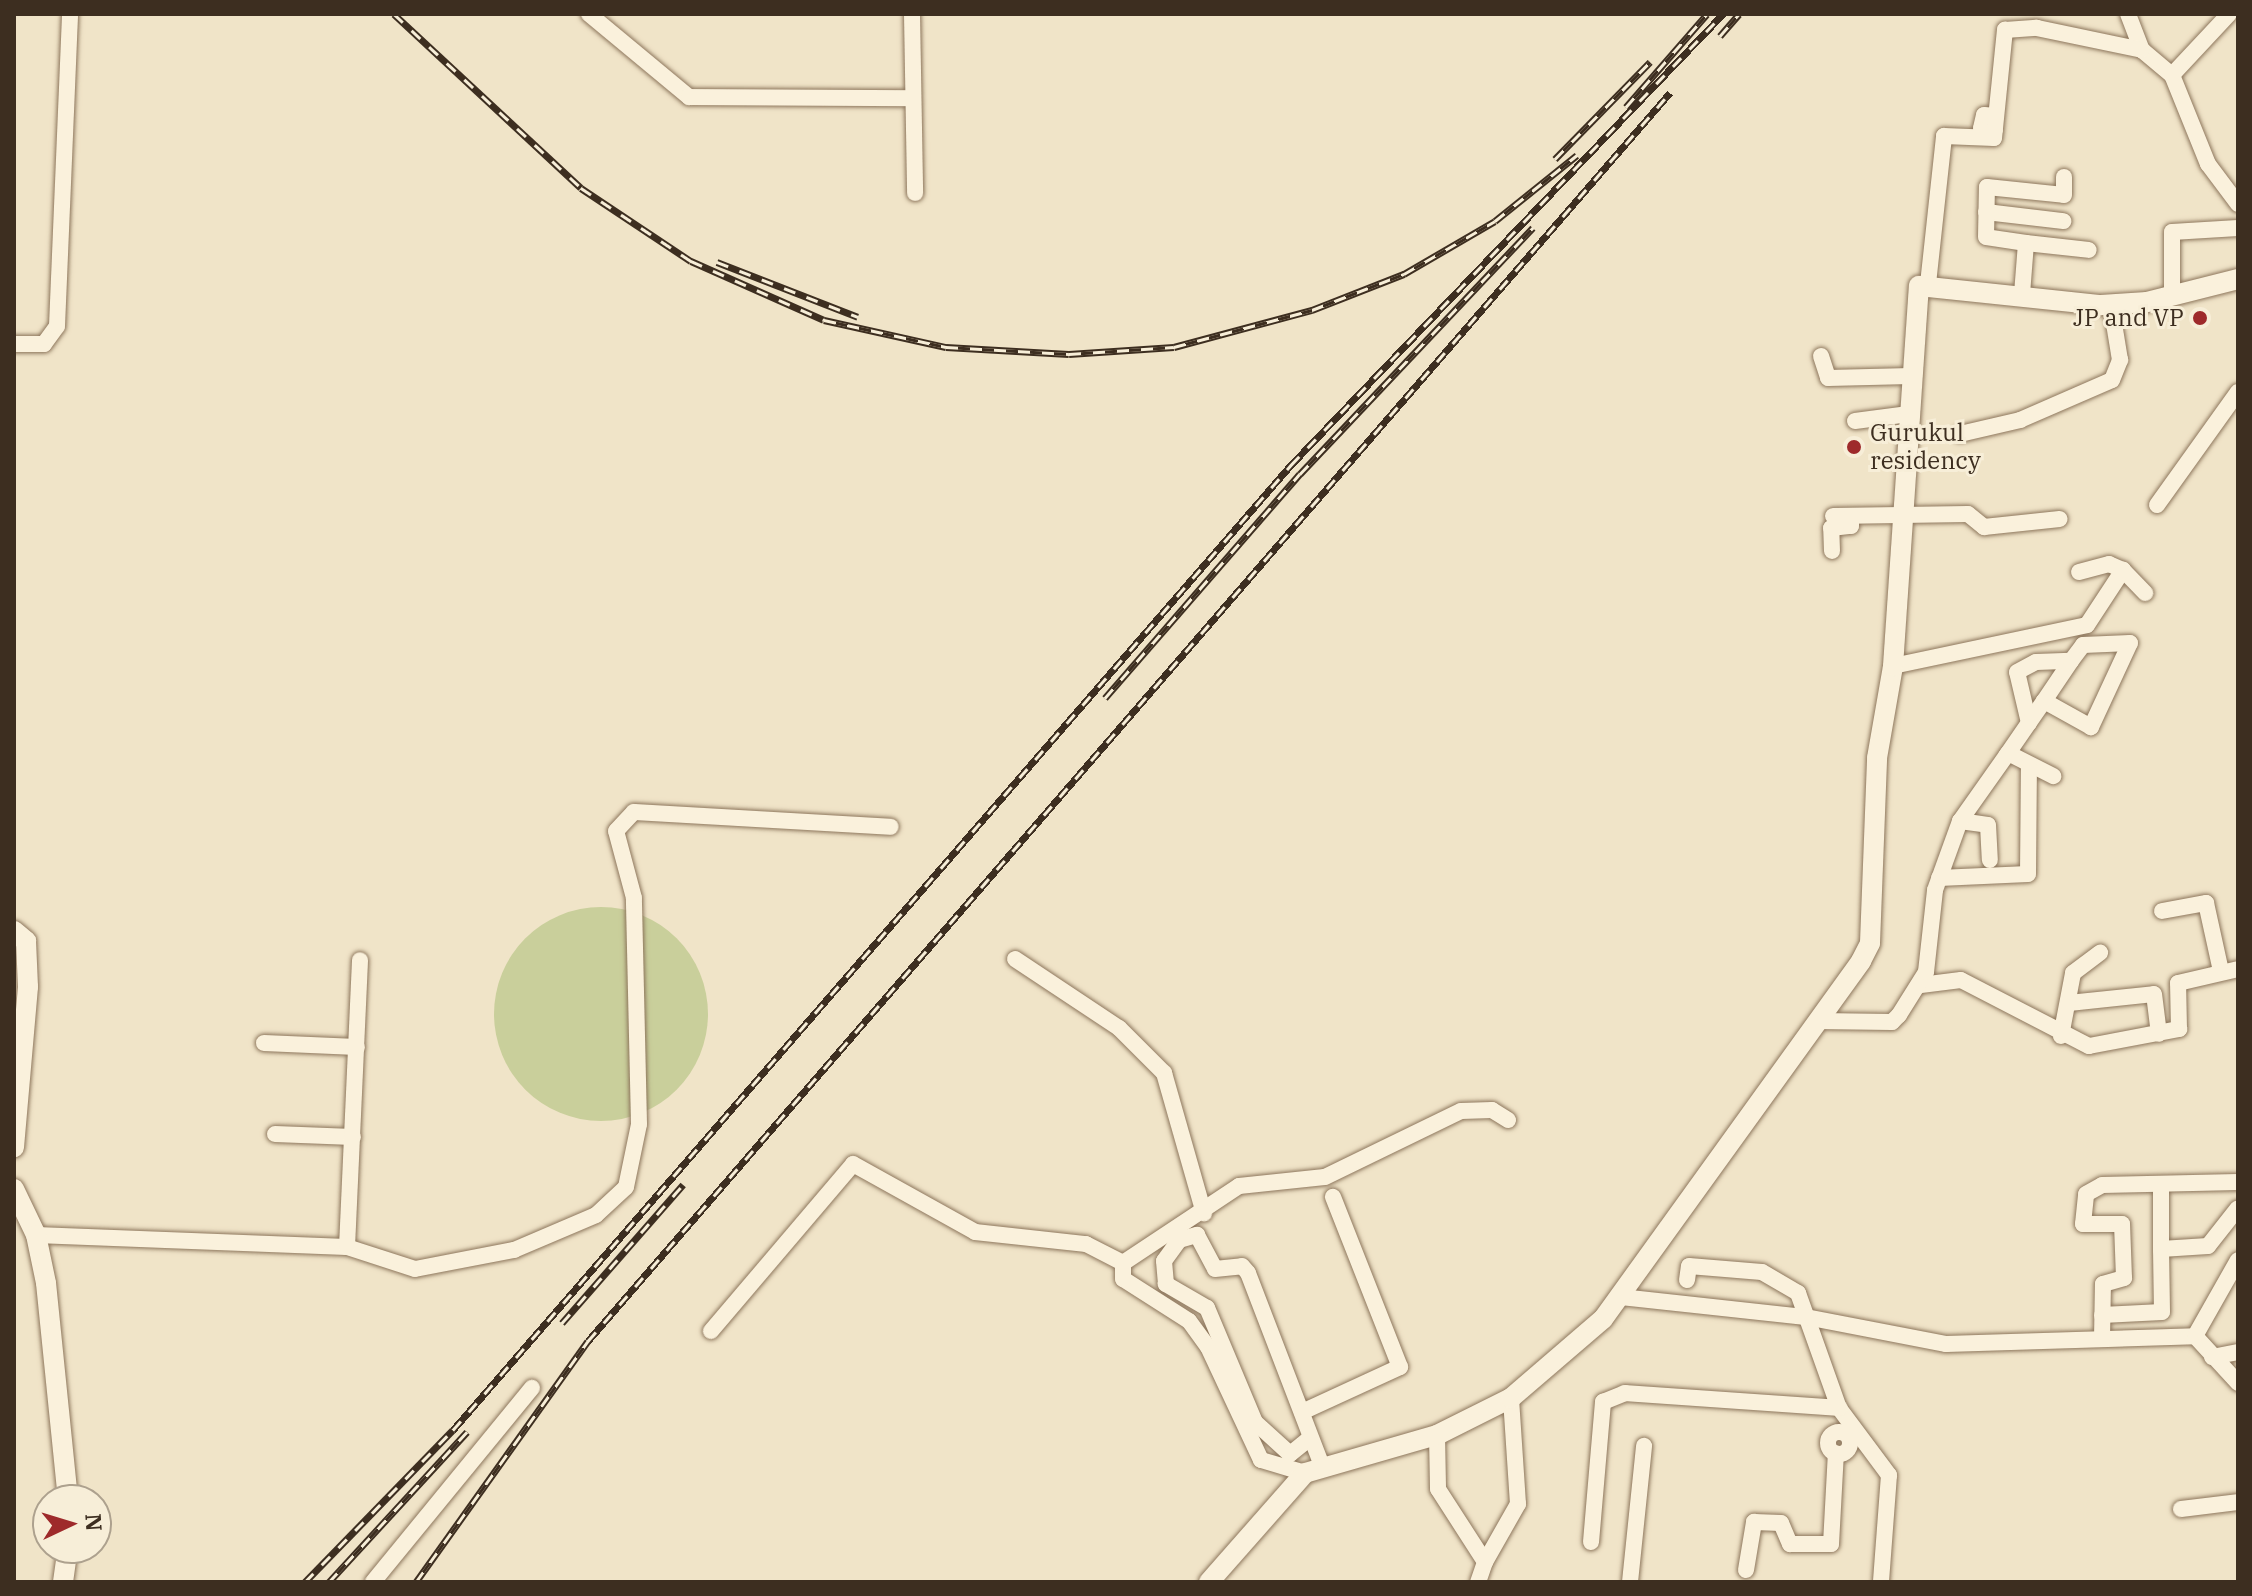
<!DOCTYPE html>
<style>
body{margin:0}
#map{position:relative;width:2252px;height:1596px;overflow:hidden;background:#f0e4c8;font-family:"IBM Plex Serif",serif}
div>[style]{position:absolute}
.green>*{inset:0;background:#c9cf9b}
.round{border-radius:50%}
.roads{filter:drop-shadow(0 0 2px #8d765c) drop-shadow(0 0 2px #8d765c)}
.minor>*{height:16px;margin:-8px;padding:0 8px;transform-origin:8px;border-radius:8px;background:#faf1dc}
.minor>.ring{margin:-8px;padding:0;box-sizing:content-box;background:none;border:16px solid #faf1dc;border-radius:50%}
.tertiary>*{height:20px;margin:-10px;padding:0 10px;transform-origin:10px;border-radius:10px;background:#faf1dc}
.rail>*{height:7px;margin-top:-3.5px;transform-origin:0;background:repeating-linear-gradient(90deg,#f7eed8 0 12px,#3d2e20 0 24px);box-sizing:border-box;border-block:2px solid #3d2e20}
.dots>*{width:22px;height:22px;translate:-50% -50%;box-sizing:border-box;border:4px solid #f7eed8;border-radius:50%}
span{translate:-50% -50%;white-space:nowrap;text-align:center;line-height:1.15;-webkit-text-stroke:6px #f7eed8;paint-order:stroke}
.poi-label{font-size:24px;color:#3d2e20}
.right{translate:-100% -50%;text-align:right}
.left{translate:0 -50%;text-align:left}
.frame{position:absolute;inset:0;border:16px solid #3d2e20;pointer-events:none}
.north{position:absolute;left:32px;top:1484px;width:80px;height:80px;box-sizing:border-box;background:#f7eed8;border:2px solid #ada18e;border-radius:50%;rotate:86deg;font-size:22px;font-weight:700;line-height:32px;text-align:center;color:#3d2e20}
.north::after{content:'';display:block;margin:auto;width:28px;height:36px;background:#9e2a2b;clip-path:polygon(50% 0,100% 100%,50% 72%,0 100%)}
</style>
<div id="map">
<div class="green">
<i class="round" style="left:494px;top:907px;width:214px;height:214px"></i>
</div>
<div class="roads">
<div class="minor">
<i style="left:589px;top:14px;width:130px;rotate:39.7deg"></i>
<i style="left:689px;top:97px;width:221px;rotate:0.3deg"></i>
<i style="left:912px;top:14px;width:179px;rotate:89deg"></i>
<i style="left:2128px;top:14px;width:39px;rotate:69deg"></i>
<i style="left:2142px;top:50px;width:39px;rotate:40deg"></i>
<i style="left:2172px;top:75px;width:96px;rotate:68deg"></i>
<i style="left:2208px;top:164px;width:50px;rotate:53.1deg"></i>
<i style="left:2172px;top:75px;width:83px;rotate:-46.9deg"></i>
<i style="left:1995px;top:130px;width:14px;rotate:-172deg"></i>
<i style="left:1981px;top:128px;width:13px;rotate:-77deg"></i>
<i style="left:1984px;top:115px;width:12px;rotate:5deg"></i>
<i style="left:1986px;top:212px;width:78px;rotate:6.7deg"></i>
<i style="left:2026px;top:243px;width:40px;rotate:-171.5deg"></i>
<i style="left:1986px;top:237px;width:50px;rotate:-88.9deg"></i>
<i style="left:1987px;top:187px;width:77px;rotate:5.9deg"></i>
<i style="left:2064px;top:195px;width:18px;rotate:-90deg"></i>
<i style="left:1928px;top:284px;width:149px;rotate:-83.8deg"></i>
<i style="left:1944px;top:136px;width:50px;rotate:2.3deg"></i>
<i style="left:1994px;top:138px;width:109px;rotate:-84.2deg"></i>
<i style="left:2005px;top:30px;width:32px;rotate:-4deg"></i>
<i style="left:2037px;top:28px;width:107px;rotate:11.8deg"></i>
<i style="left:2022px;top:294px;width:51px;rotate:-85.5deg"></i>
<i style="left:2026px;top:243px;width:63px;rotate:6.3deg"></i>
<i style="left:2172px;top:297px;width:65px;rotate:-90deg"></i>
<i style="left:2172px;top:232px;width:66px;rotate:-3.5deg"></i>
<i style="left:14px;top:344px;width:30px"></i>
<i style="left:44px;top:344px;width:22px;rotate:-54deg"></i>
<i style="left:57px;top:326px;width:312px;rotate:-87.6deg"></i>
<i style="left:1821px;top:356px;width:23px;rotate:72deg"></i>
<i style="left:1828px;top:378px;width:83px;rotate:-1.4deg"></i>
<i style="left:1855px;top:421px;width:54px;rotate:-7.4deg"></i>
<i style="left:1960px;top:434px;width:62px;rotate:-13.1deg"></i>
<i style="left:2020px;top:420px;width:100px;rotate:-23.5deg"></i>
<i style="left:2112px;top:380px;width:22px;rotate:-68deg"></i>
<i style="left:2120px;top:360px;width:56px;rotate:-99.3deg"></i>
<i style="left:2157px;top:505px;width:139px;rotate:-54.4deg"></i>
<i style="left:1833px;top:516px;width:135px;rotate:-0.8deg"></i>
<i style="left:1968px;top:514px;width:21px;rotate:39deg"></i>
<i style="left:1984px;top:527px;width:76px;rotate:-6deg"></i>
<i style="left:1832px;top:551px;width:23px;rotate:-92deg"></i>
<i style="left:1831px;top:528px;width:20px;rotate:-6deg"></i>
<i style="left:1851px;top:526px;width:10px;rotate:-90deg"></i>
<i style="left:2123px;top:570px;width:32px;rotate:46deg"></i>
<i style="left:1893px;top:666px;width:198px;rotate:-11.9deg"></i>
<i style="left:2087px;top:625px;width:66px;rotate:-56.8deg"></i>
<i style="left:2123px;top:570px;width:15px;rotate:-157deg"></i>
<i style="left:2109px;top:564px;width:31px;rotate:165deg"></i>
<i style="left:2029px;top:723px;width:52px;rotate:-103.2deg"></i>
<i style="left:2017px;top:672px;width:21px;rotate:-28deg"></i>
<i style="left:2036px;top:662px;width:35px;rotate:-2deg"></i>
<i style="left:2008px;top:753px;width:51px;rotate:27.1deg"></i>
<i style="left:1960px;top:821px;width:28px;rotate:8deg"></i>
<i style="left:1988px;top:825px;width:35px;rotate:87deg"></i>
<i style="left:1939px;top:878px;width:89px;rotate:-2.6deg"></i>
<i style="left:2028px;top:874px;width:109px;rotate:-89.5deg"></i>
<i style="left:2162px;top:911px;width:45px;rotate:-10.3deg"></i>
<i style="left:2206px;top:903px;width:70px;rotate:77.6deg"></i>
<i style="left:1015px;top:959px;width:125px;rotate:33.6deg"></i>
<i style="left:1119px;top:1028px;width:64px;rotate:45deg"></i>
<i style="left:1164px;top:1073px;width:146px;rotate:74.1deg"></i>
<i style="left:1921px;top:985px;width:40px;rotate:-7.1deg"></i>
<i style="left:1961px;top:980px;width:144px;rotate:27.3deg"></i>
<i style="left:2089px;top:1046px;width:92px;rotate:-10.7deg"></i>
<i style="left:2179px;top:1029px;width:46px;rotate:-91.2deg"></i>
<i style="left:2178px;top:983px;width:62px;rotate:-13.1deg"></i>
<i style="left:2069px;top:1003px;width:85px;rotate:-6deg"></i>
<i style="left:2154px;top:994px;width:40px;rotate:82.9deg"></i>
<i style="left:1817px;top:1021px;width:75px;rotate:0.8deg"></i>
<i style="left:1892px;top:1022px;width:10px;rotate:-45deg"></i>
<i style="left:1899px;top:1015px;width:51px;rotate:-57.9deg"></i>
<i style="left:1926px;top:972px;width:82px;rotate:-83.7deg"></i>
<i style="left:1935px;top:890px;width:73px;rotate:-70.1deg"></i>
<i style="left:1960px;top:821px;width:80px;rotate:-54.7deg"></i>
<i style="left:2006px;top:756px;width:67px;rotate:-55.4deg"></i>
<i style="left:2044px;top:701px;width:48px;rotate:-56deg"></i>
<i style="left:2071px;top:661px;width:20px;rotate:-53deg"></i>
<i style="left:2083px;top:645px;width:47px;rotate:-2.4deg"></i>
<i style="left:2130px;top:643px;width:93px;rotate:114.9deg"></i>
<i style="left:2091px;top:727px;width:54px;rotate:-151deg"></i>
<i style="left:2061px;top:1036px;width:64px;rotate:-79.2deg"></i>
<i style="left:2073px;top:973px;width:34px;rotate:-37deg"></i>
<i style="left:264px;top:1043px;width:93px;rotate:2.5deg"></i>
<i style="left:275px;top:1134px;width:78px;rotate:2.2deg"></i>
<i style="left:2161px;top:1184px;width:66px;rotate:90deg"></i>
<i style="left:36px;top:1235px;width:311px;rotate:2.2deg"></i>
<i style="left:347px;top:1247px;width:71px;rotate:17.9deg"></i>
<i style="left:415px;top:1269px;width:101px;rotate:-10.9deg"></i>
<i style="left:514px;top:1250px;width:89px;rotate:-23.1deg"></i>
<i style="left:596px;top:1215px;width:41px;rotate:-43deg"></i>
<i style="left:626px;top:1187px;width:64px;rotate:-78.3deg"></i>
<i style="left:639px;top:1124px;width:226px;rotate:-91.3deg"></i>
<i style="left:634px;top:898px;width:69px;rotate:-105deg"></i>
<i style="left:616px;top:831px;width:26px;rotate:-47deg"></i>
<i style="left:634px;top:812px;width:257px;rotate:3.3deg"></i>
<i style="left:347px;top:1247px;width:287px;rotate:-87.4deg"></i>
<i style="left:1687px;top:1280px;width:14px;rotate:-82deg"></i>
<i style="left:1689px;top:1266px;width:73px;rotate:4.7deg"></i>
<i style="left:1762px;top:1272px;width:42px;rotate:30.3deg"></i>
<i style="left:1798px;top:1293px;width:122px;rotate:70.4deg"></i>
<i style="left:1839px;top:1408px;width:84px;rotate:53.3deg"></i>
<i style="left:1889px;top:1475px;width:107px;rotate:94.3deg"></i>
<i style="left:1621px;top:1297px;width:186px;rotate:6.2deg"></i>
<i style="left:1806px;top:1317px;width:143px;rotate:10.9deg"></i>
<i style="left:1946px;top:1344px;width:249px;rotate:-1.8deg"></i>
<i style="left:2195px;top:1336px;width:64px;rotate:47.5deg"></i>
<i style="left:2102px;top:1315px;width:60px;rotate:-2.9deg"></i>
<i style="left:2162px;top:1312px;width:63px;rotate:-90.9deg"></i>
<i style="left:2161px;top:1249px;width:47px;rotate:-3.7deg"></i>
<i style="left:2208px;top:1246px;width:48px;rotate:-51.7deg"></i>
<i style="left:711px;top:1331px;width:219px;rotate:-49.6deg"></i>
<i style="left:853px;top:1164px;width:140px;rotate:29.1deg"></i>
<i style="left:975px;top:1232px;width:112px;rotate:6.2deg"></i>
<i style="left:1086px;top:1244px;width:42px;rotate:27.2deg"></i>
<i style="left:2195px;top:1336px;width:87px;rotate:-60.5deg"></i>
<i style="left:2102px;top:1339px;width:55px;rotate:-89deg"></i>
<i style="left:2103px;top:1284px;width:22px;rotate:-16deg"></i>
<i style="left:2124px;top:1278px;width:54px;rotate:-92.1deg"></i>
<i style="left:2122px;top:1224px;width:39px;rotate:180deg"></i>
<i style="left:2083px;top:1224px;width:30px;rotate:-84deg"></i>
<i style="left:2086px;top:1194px;width:18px;rotate:-29deg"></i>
<i style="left:2102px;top:1185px;width:136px;rotate:-1.3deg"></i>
<i style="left:2212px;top:1357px;width:26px;rotate:-11deg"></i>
<i style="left:1302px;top:1412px;width:108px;rotate:-24.7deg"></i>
<i style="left:1400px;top:1367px;width:183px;rotate:-111.5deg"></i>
<i class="ring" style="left:1828px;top:1432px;width:6px;height:6px"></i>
<i style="left:1437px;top:1435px;width:54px;rotate:88.9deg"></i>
<i style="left:1438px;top:1489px;width:87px;rotate:57.2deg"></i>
<i style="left:1485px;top:1562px;width:21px;rotate:109deg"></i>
<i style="left:1310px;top:1438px;width:26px;rotate:141deg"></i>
<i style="left:1290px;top:1454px;width:47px;rotate:-137.6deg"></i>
<i style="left:1255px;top:1422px;width:124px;rotate:-112.8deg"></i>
<i style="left:1207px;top:1308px;width:48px;rotate:-149.7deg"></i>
<i style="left:1166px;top:1284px;width:23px;rotate:-95deg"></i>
<i style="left:1164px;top:1261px;width:26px;rotate:-54deg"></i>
<i style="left:1179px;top:1240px;width:19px;rotate:-16deg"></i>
<i style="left:1197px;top:1235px;width:38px;rotate:62deg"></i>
<i style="left:1215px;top:1269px;width:27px;rotate:-6deg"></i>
<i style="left:1242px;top:1266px;width:9px;rotate:49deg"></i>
<i style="left:1248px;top:1273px;width:207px;rotate:69deg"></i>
<i style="left:1305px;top:1473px;width:46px;rotate:-163.5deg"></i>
<i style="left:1261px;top:1460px;width:125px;rotate:-115.1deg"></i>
<i style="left:1208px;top:1347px;width:32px;rotate:-126deg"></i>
<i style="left:1189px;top:1321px;width:78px;rotate:-147.5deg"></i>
<i style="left:1123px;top:1279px;width:16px;rotate:-90deg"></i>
<i style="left:1123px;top:1263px;width:139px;rotate:-33.6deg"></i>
<i style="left:1239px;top:1186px;width:86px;rotate:-6deg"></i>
<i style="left:1325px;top:1177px;width:151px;rotate:-25.9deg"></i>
<i style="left:1461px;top:1111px;width:31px;rotate:-2deg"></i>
<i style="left:1492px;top:1110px;width:19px;rotate:32deg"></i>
<i style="left:2181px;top:1509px;width:57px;rotate:-7deg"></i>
<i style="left:1591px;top:1542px;width:141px;rotate:-85.1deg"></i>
<i style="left:1603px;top:1402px;width:24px;rotate:-22deg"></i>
<i style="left:1625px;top:1393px;width:215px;rotate:4deg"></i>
<i style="left:1485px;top:1562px;width:67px;rotate:-60.4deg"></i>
<i style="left:1518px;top:1504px;width:106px;rotate:-93.8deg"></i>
<i style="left:1746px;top:1570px;width:49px;rotate:-80.5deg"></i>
<i style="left:1754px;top:1522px;width:27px;rotate:2deg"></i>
<i style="left:1781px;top:1523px;width:23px;rotate:67deg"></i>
<i style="left:1790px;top:1544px;width:41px"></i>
<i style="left:1831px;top:1544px;width:91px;rotate:-86.9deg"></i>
<i style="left:373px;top:1582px;width:251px;rotate:-50.7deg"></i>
<i style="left:1630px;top:1582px;width:137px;rotate:-84.1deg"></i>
</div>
<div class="tertiary">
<i style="left:14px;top:931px;width:16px;rotate:40deg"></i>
<i style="left:26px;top:941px;width:46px;rotate:87.5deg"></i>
<i style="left:28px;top:987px;width:161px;rotate:95deg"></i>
<i style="left:14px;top:1189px;width:51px;rotate:64.4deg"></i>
<i style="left:36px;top:1235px;width:49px;rotate:78.2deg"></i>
<i style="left:46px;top:1283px;width:218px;rotate:84.2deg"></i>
<i style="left:63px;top:1582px;width:34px;rotate:-82deg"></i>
<i style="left:1209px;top:1582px;width:145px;rotate:-48.6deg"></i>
<i style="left:1305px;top:1473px;width:137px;rotate:-16.1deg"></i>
<i style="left:1437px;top:1435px;width:83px;rotate:-26.6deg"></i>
<i style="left:1511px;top:1398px;width:121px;rotate:-40.7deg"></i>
<i style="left:1603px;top:1319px;width:441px;rotate:-54.2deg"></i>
<i style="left:1861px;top:961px;width:20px;rotate:-63deg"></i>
<i style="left:1870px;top:943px;width:185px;rotate:-87.8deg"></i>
<i style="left:1877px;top:758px;width:93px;rotate:-80.1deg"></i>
<i style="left:1893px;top:666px;width:381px;rotate:-86.1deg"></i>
<i style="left:1919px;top:286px;width:183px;rotate:6deg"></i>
<i style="left:2101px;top:305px;width:46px;rotate:-3.7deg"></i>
<i style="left:2147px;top:302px;width:94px;rotate:-14.2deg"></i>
</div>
</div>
<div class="rail">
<i style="left:394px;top:14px;width:255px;rotate:42.9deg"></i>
<i style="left:581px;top:188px;width:132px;rotate:33.6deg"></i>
<i style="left:691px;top:261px;width:145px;rotate:23.9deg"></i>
<i style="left:824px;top:320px;width:125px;rotate:12.5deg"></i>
<i style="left:946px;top:347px;width:123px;rotate:3.3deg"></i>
<i style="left:1069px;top:354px;width:105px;rotate:-3.8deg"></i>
<i style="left:1174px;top:347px;width:143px;rotate:-15deg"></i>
<i style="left:1312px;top:310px;width:99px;rotate:-21.4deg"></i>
<i style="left:1404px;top:274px;width:105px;rotate:-30.2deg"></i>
<i style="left:1495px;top:221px;width:105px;rotate:-38.8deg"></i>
<i style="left:1720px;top:36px;width:29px;rotate:-49deg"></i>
<i style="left:1626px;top:107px;width:123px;rotate:-48.9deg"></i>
<i style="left:1555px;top:159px;width:136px;rotate:-45.6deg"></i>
<i style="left:717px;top:262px;width:151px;rotate:21.3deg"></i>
<i style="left:1105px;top:698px;width:297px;rotate:-49deg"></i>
<i style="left:1300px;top:474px;width:339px;rotate:-46.6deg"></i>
<i style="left:562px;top:1323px;width:184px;rotate:-48.8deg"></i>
<i style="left:305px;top:1582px;width:212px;rotate:-45.8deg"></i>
<i style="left:453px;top:1430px;width:1278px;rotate:-49.03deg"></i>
<i style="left:1291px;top:465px;width:625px;rotate:-46.23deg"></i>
<i style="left:329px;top:1582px;width:204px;rotate:-47.4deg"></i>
<i style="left:416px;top:1582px;width:296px;rotate:-54.5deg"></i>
<i style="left:588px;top:1341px;width:1652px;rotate:-49.08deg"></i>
</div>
<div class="dots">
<i style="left:2200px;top:318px;background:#9e2a2b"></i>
<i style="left:1854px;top:447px;background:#9e2a2b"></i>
</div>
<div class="poi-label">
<span class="right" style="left:2184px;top:318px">JP and VP</span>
<span class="left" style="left:1870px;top:447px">Gurukul<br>residency</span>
</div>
<div class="frame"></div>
<div class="north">N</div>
</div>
